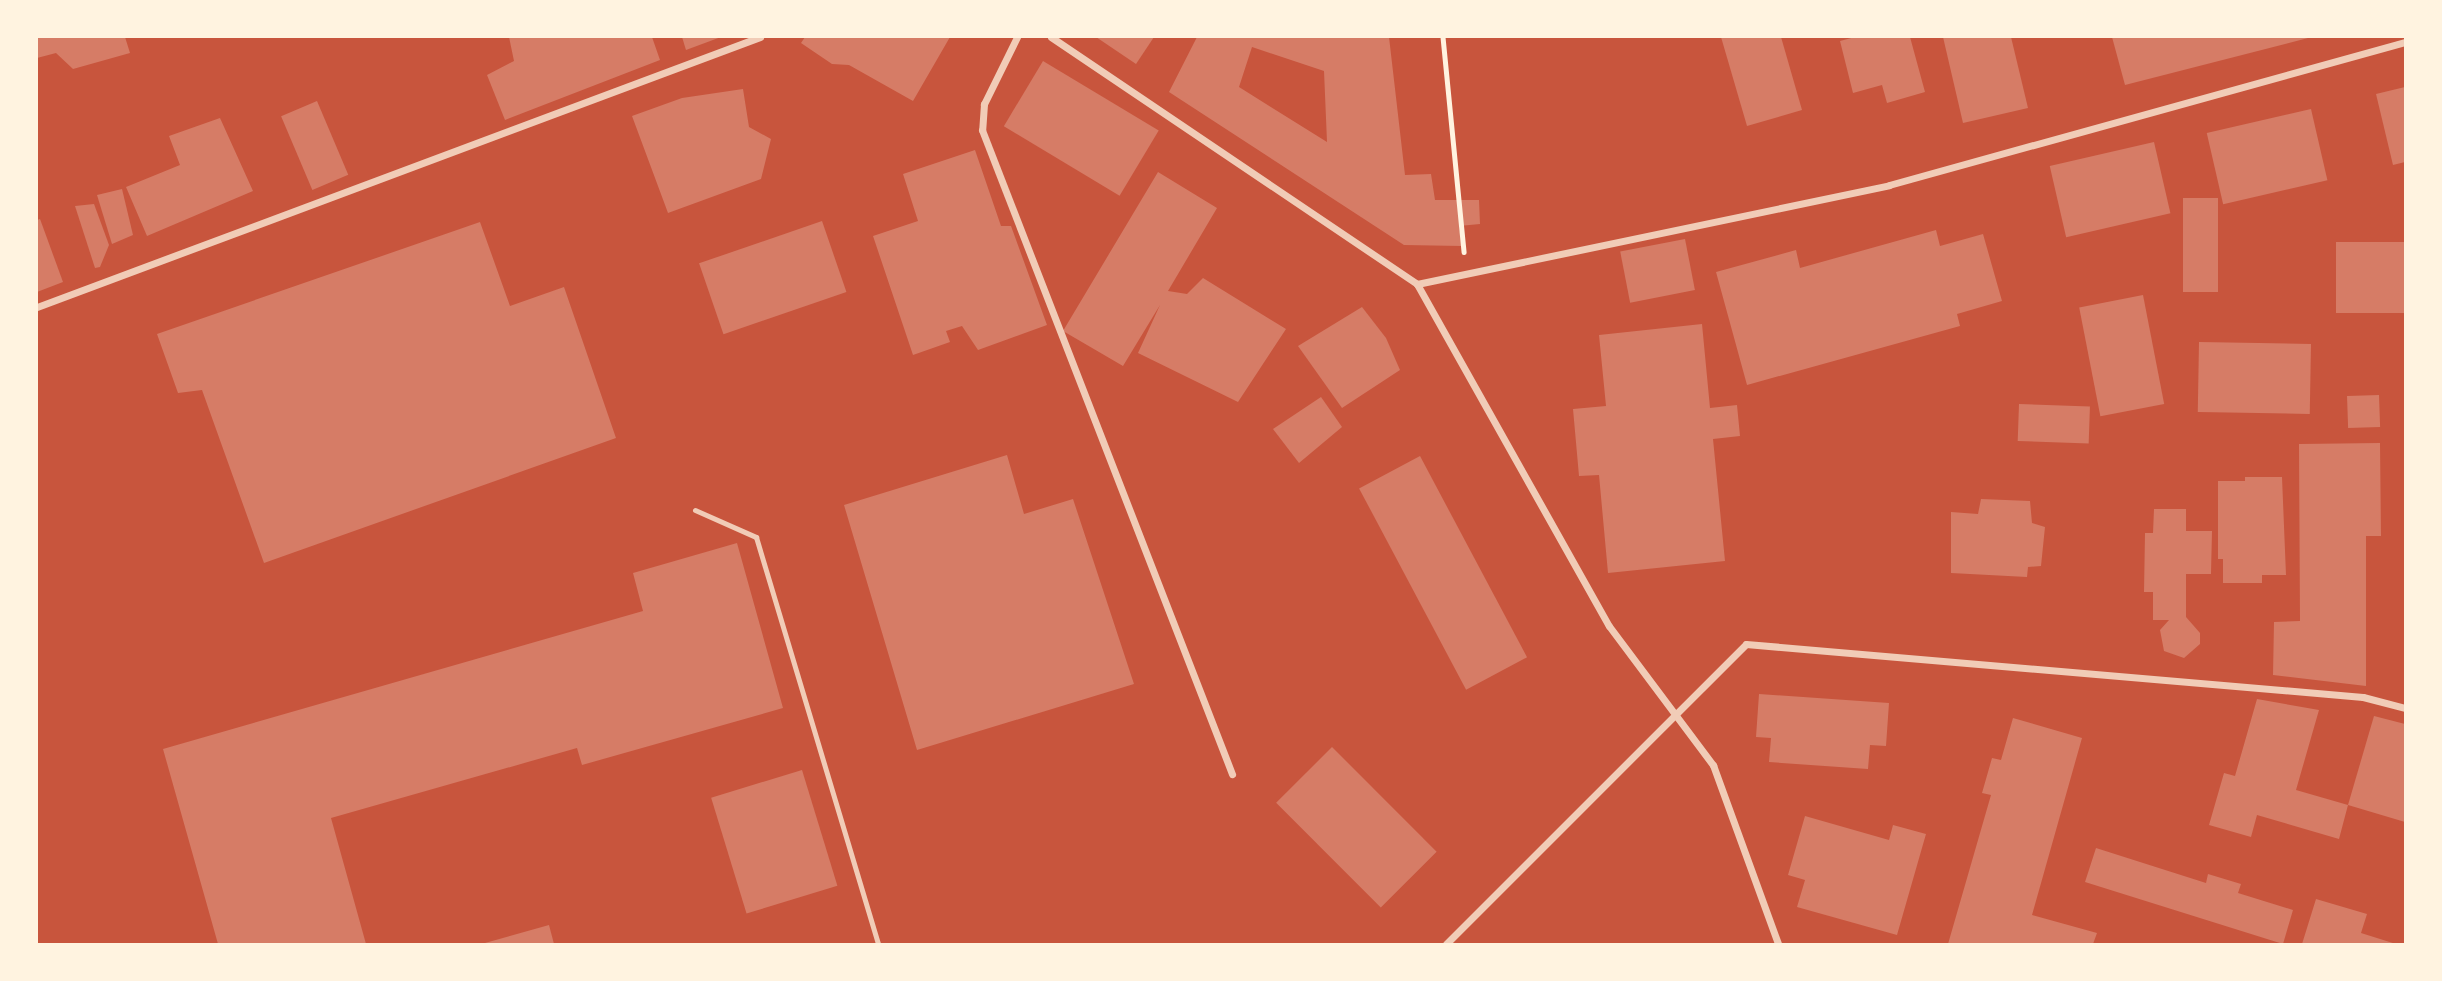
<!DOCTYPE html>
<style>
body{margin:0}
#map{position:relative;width:2442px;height:981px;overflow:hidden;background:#c8553d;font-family:Mulish,sans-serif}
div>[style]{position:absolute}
.building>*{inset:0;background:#d67c66;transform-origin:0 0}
.path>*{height:4.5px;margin:-2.25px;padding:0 2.25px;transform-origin:2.25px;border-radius:2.25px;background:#fff3e0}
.service>*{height:5px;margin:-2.5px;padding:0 2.5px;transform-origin:2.5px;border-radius:2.5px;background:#f1ccb7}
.minor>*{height:7px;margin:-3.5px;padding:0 3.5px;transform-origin:3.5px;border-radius:3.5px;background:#f1ccb7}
span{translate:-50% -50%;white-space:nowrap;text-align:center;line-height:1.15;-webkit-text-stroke:5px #fff3e0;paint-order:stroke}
.frame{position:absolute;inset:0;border:38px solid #fff3e0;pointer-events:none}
</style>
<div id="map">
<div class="building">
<i style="clip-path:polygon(37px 37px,125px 37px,130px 53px,73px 69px,56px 53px,37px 58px)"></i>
<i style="clip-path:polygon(509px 37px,652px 37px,660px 60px,505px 120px,487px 75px,514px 61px)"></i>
<i style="clip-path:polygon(682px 37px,721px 37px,686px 50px)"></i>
<i style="clip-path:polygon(805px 37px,950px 37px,913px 101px,849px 65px,832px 64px,801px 43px)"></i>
<i style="clip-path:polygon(1096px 37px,1154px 37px,1136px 64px)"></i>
<i style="clip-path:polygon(evenodd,1197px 37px,1389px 37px,1405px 175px,1431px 174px,1435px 200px,1479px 200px,1480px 224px,1459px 226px,1462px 246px,1404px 245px,1169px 92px,1197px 37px,1252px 47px,1324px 71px,1327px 142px,1239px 87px,1252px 47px)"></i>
<i style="clip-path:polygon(1721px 37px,1781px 37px,1802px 110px,1747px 126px)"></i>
<i style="clip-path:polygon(1855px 37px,1910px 37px,1925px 92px,1887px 103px,1882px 85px,1853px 93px,1840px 41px)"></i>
<i style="clip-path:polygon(1943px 37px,2011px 37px,2028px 108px,1963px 123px)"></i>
<i style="clip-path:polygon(2112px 37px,2308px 37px,2308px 38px,2125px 85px)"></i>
<i style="left:1043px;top:61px;width:135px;height:76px;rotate:31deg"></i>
<i style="clip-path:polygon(2405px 87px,2405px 162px,2393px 165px,2376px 94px)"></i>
<i style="clip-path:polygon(743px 89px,749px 127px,771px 139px,761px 179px,668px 213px,632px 116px,682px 98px)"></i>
<i style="left:317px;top:101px;width:80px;height:39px;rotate:67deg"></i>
<i style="left:2311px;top:109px;width:73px;height:107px;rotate:77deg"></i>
<i style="clip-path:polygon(220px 118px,253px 191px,147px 236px,126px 187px,180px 165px,169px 136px)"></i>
<i style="left:2154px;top:142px;width:73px;height:107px;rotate:77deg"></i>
<i style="clip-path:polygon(975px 150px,1001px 226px,1011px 226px,1047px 325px,978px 350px,962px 326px,946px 331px,950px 342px,913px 355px,873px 236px,918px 221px,903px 174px)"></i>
<i style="clip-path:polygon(1158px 172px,1217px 208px,1168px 291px,1187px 294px,1203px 278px,1286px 329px,1238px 402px,1138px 353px,1160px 305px,1123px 366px,1063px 331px)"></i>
<i style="clip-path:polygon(122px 189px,133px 235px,112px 244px,97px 195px)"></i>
<i style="left:2183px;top:198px;width:35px;height:94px"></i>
<i style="clip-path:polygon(94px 204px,109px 245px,100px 267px,95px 268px,75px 206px)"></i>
<i style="clip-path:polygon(40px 219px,63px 282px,37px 292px,37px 220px)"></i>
<i style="left:822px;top:221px;width:75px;height:130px;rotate:71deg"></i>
<i style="clip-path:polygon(480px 222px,510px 306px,564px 287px,616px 438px,264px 563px,202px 390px,178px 393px,157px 334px)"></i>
<i style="clip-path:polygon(1936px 230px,1940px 246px,1983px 234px,2002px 301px,1957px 314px,1960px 326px,1747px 385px,1716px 272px,1796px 250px,1800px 268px)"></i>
<i style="left:1685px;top:239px;width:52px;height:66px;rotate:79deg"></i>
<i style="left:2336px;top:242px;width:69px;height:71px"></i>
<i style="left:2143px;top:295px;width:111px;height:65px;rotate:79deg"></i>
<i style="clip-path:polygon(1362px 307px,1386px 338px,1400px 370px,1342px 408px,1298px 346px)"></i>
<i style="clip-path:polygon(1702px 324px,1710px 408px,1737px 405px,1740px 436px,1713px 439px,1725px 561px,1608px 573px,1599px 475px,1579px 476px,1573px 409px,1606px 406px,1599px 335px)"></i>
<i style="left:2199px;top:342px;width:112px;height:70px;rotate:1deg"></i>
<i style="left:2379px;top:395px;width:32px;height:32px;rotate:88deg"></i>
<i style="clip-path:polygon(1321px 397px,1342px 427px,1299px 463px,1273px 429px)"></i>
<i style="left:2019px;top:404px;width:71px;height:37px;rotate:2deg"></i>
<i style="clip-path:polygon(2380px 443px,2381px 536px,2366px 536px,2366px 686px,2273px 675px,2274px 622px,2300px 621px,2299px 444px)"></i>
<i style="clip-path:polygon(1007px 455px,1024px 514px,1073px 499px,1134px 684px,917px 750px,844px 505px)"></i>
<i style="left:1420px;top:456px;width:228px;height:69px;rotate:62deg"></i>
<i style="clip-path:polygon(2245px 477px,2282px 477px,2286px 575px,2262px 575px,2262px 583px,2223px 583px,2223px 559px,2218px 559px,2218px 481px,2245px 481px)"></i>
<i style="clip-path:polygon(1981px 499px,2030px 501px,2032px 523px,2045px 527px,2041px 566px,2028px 567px,2027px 577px,1951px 573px,1951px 512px,1978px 514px)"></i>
<i style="clip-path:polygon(2154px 509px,2186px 509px,2186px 531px,2212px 531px,2211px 574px,2186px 574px,2186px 617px,2200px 633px,2200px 644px,2184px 658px,2164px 651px,2160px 630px,2169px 620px,2153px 620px,2153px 592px,2144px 592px,2145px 533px,2153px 533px)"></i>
<i style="clip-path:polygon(737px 543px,783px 708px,582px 765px,577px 748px,331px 818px,366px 944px,218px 944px,163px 749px,643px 611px,633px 573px)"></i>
<i style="clip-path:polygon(1759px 694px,1889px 703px,1886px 746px,1870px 745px,1868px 769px,1769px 762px,1771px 738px,1756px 737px)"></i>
<i style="clip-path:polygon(2257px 699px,2319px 710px,2296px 790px,2348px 805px,2339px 839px,2257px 815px,2251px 837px,2209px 825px,2224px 773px,2235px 776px)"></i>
<i style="clip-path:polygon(2374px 716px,2405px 724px,2405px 822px,2348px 805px)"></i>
<i style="clip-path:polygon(2013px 718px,2082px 738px,2032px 915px,2097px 933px,2093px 944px,1948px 944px,1991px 795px,1982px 793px,1992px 758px,2001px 760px)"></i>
<i style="left:1332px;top:747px;width:148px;height:79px;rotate:45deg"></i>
<i style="left:802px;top:770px;width:121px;height:95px;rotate:73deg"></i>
<i style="clip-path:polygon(1805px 816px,1889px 840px,1893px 825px,1926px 834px,1897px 935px,1797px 907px,1805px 880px,1788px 875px)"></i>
<i style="clip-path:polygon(2096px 848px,2206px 883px,2208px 874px,2241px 884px,2238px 893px,2293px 910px,2283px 944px,2085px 882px)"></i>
<i style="clip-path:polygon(2316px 899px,2367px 914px,2361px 933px,2396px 944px,2302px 944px)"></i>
<i style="clip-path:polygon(549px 925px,554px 944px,485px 944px,485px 943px)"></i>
</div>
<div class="path">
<i style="left:1443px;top:37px;width:216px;rotate:84.4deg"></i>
</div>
<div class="service">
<i style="left:695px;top:510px;width:67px;rotate:23.9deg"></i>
<i style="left:756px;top:537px;width:425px;rotate:73.3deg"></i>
</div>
<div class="minor">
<i style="left:1017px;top:37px;width:75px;rotate:116.2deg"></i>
<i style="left:984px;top:104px;width:26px;rotate:94deg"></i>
<i style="left:982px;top:130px;width:691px;rotate:68.78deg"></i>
<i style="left:1051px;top:37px;width:442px;rotate:34deg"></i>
<i style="left:1417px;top:284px;width:482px;rotate:-11.8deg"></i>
<i style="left:1889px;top:185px;width:535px;rotate:-15.49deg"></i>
<i style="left:1417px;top:284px;width:392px;rotate:60.7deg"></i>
<i style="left:1609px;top:626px;width:174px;rotate:53.2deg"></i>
<i style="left:1713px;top:765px;width:190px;rotate:70deg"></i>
<i style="left:37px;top:307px;width:772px;rotate:-20.48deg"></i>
<i style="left:1446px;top:944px;width:424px;rotate:-45deg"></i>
<i style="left:1746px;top:644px;width:619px;rotate:4.91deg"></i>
<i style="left:2363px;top:697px;width:43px;rotate:14.7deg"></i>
</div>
<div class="frame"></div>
</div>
